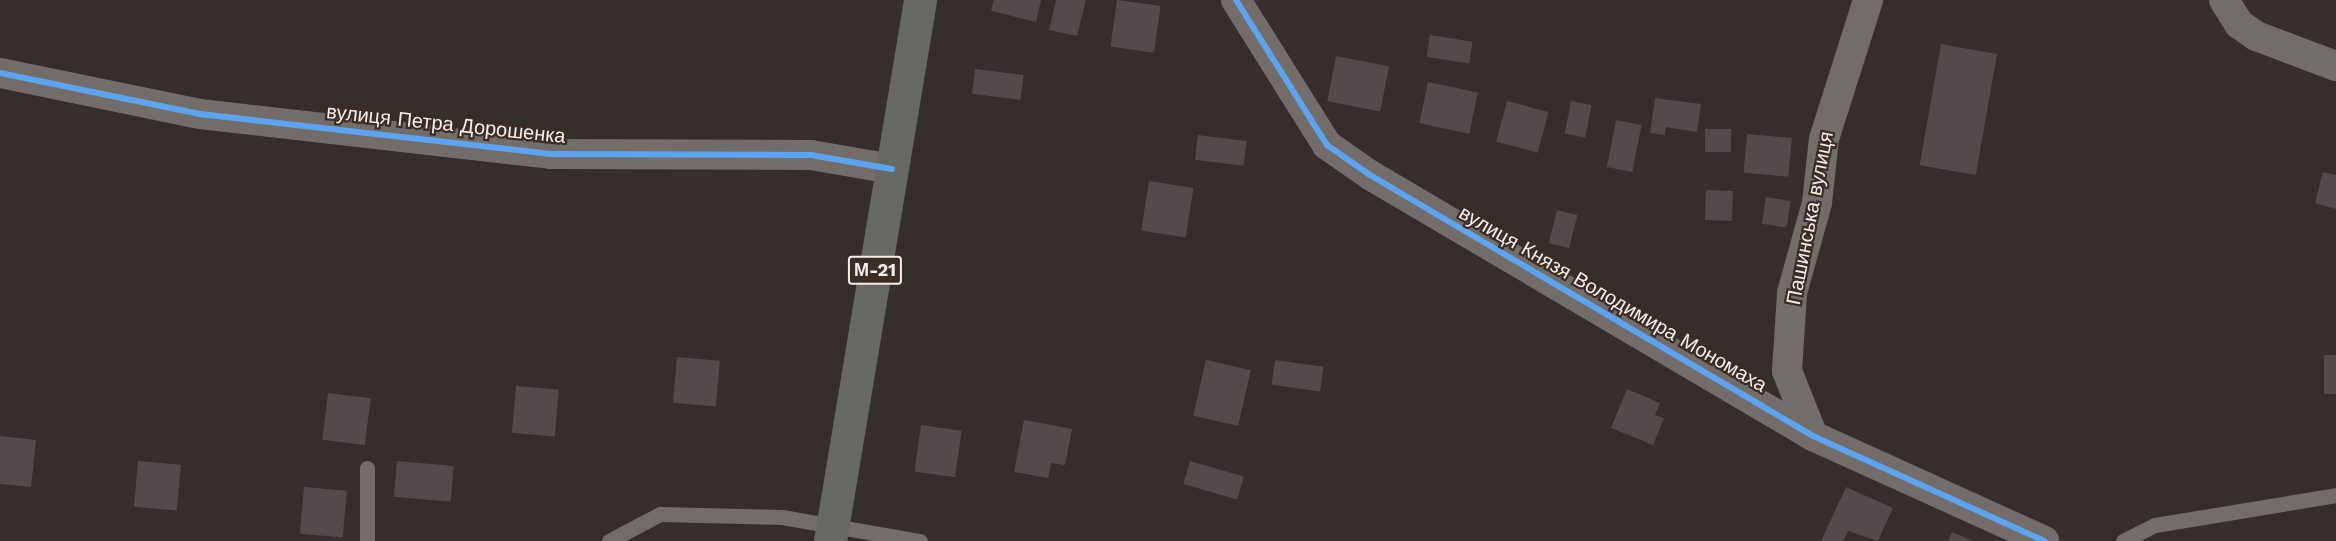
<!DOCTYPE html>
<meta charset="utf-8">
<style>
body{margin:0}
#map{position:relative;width:2336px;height:541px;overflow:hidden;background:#362e2b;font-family:"Work Sans",sans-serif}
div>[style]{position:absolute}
.building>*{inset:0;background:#534a4b;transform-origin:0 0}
.service>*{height:15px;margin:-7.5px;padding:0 7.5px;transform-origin:7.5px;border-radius:7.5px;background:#726d6a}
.minor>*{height:30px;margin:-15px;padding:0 15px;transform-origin:15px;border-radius:15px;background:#726d6a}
.trunk>*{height:33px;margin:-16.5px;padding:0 16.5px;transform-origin:16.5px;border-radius:16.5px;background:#656962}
.cycleway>*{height:6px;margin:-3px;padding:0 3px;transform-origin:3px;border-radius:3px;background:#60a3ed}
span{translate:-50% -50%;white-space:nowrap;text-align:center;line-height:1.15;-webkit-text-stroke:4.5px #3b2c26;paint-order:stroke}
.shield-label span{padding:2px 4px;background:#3b2c26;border:2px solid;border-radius:4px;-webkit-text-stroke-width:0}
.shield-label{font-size:18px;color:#f7ede9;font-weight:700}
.street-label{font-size:20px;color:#f7ede9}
</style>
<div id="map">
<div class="building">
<i style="clip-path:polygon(994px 0,1041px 0,1036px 22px,991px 11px)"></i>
<i style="clip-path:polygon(1056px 0,1086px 0,1077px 36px,1049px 30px)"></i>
<i style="left:1117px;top:0;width:44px;height:47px;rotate:8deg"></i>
<i style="left:1430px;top:35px;width:43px;height:22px;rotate:9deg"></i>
<i style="left:1941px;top:44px;width:57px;height:123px;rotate:10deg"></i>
<i style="left:1336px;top:56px;width:54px;height:46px;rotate:11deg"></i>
<i style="left:975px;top:69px;width:49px;height:25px;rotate:7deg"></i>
<i style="left:1428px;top:82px;width:51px;height:42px;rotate:12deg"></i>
<i style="clip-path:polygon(1655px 98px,1701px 104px,1697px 132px,1666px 127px,1665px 135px,1650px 133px)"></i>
<i style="left:1507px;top:101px;width:43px;height:42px;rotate:15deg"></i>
<i style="left:1571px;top:101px;width:21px;height:33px;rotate:11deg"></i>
<i style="left:1616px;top:120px;width:26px;height:48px;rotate:11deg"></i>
<i style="left:1731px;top:129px;width:23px;height:26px;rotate:90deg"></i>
<i style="left:1747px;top:134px;width:45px;height:39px;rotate:5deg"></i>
<i style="left:1198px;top:135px;width:49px;height:25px;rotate:7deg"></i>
<i style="clip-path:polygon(2323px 172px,2336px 175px,2336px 209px,2315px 203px)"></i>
<i style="left:1149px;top:181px;width:45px;height:50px;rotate:9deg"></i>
<i style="left:1706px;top:190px;width:27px;height:30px;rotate:2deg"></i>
<i style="left:1766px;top:197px;width:25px;height:27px;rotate:9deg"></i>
<i style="left:1557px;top:210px;width:21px;height:34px;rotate:14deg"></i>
<i style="left:2324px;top:355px;width:12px;height:39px"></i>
<i style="left:677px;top:357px;width:43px;height:46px;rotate:5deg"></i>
<i style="left:1206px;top:360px;width:46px;height:57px;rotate:13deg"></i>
<i style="left:1275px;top:360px;width:49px;height:25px;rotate:8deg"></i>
<i style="left:516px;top:386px;width:43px;height:47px;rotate:5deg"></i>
<i style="clip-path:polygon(1627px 389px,1660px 403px,1655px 415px,1664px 418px,1653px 445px,1611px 428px)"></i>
<i style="left:328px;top:393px;width:43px;height:47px;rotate:7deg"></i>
<i style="clip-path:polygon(1024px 420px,1072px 429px,1065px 465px,1051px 463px,1048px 478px,1014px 472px)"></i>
<i style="left:921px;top:425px;width:41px;height:47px;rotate:8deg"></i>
<i style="clip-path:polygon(0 436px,36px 440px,31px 487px,0 484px)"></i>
<i style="left:138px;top:461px;width:43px;height:46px;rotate:5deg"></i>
<i style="left:397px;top:461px;width:57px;height:36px;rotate:5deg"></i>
<i style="left:1190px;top:461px;width:56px;height:24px;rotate:16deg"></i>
<i style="left:304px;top:487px;width:43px;height:47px;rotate:5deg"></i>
<i style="clip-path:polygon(1846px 487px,1893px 508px,1878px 541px,1848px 531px,1843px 541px,1821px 541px)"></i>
<i style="clip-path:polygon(1952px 532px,1973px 541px,1948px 541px)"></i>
</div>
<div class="service">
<i style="left:367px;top:468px;width:73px;rotate:90deg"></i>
<i style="left:609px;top:541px;width:58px;rotate:-27.9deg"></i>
<i style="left:660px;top:514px;width:122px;rotate:1.4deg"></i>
<i style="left:782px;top:517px;width:140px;rotate:9.9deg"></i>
<i style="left:2123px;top:541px;width:36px;rotate:-27deg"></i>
<i style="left:2155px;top:525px;width:183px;rotate:-9.4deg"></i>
</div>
<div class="minor">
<i style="left:1236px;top:0;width:171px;rotate:57.9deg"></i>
<i style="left:1327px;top:145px;width:52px;rotate:34.9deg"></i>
<i style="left:1370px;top:175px;width:514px;rotate:30.51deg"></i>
<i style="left:1813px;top:436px;width:254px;rotate:24.4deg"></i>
<i style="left:2224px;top:0;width:28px;rotate:58deg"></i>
<i style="left:2239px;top:24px;width:21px;rotate:35deg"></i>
<i style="left:2256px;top:36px;width:85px;rotate:20.6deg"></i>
<i style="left:0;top:73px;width:204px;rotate:11.6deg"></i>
<i style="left:200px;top:114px;width:353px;rotate:6.5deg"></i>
<i style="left:551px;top:154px;width:260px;rotate:0.2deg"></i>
<i style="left:811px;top:155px;width:82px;rotate:9.8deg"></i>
<i style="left:1813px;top:436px;width:70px;rotate:-111.8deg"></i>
<i style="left:1787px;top:371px;width:78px;rotate:-86.3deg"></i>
<i style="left:1792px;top:293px;width:93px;rotate:-74.5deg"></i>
<i style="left:1817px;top:203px;width:64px;rotate:-83.8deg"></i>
<i style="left:1824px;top:139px;width:146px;rotate:-72.4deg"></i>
</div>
<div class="trunk">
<i style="left:830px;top:541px;width:548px;rotate:-80.55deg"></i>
</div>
<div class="cycleway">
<i style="left:1236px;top:0;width:171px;rotate:57.9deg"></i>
<i style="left:1327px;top:145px;width:52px;rotate:34.9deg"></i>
<i style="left:1370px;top:175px;width:514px;rotate:30.51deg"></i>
<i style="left:1813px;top:436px;width:254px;rotate:24.4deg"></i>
<i style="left:0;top:73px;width:204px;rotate:11.6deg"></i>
<i style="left:200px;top:114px;width:353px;rotate:6.5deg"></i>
<i style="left:551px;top:154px;width:260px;rotate:0.2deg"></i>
<i style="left:811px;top:155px;width:82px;rotate:9.8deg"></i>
</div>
<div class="shield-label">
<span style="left:875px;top:270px">М-21</span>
</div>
<div class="street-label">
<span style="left:446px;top:124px;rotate:6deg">вулиця Петра Дорошенка</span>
<span style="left:1810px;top:218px;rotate:-79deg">Пашинська вулиця</span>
<span style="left:1613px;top:299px;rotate:30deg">вулиця Князя Володимира Мономаха</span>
</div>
</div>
